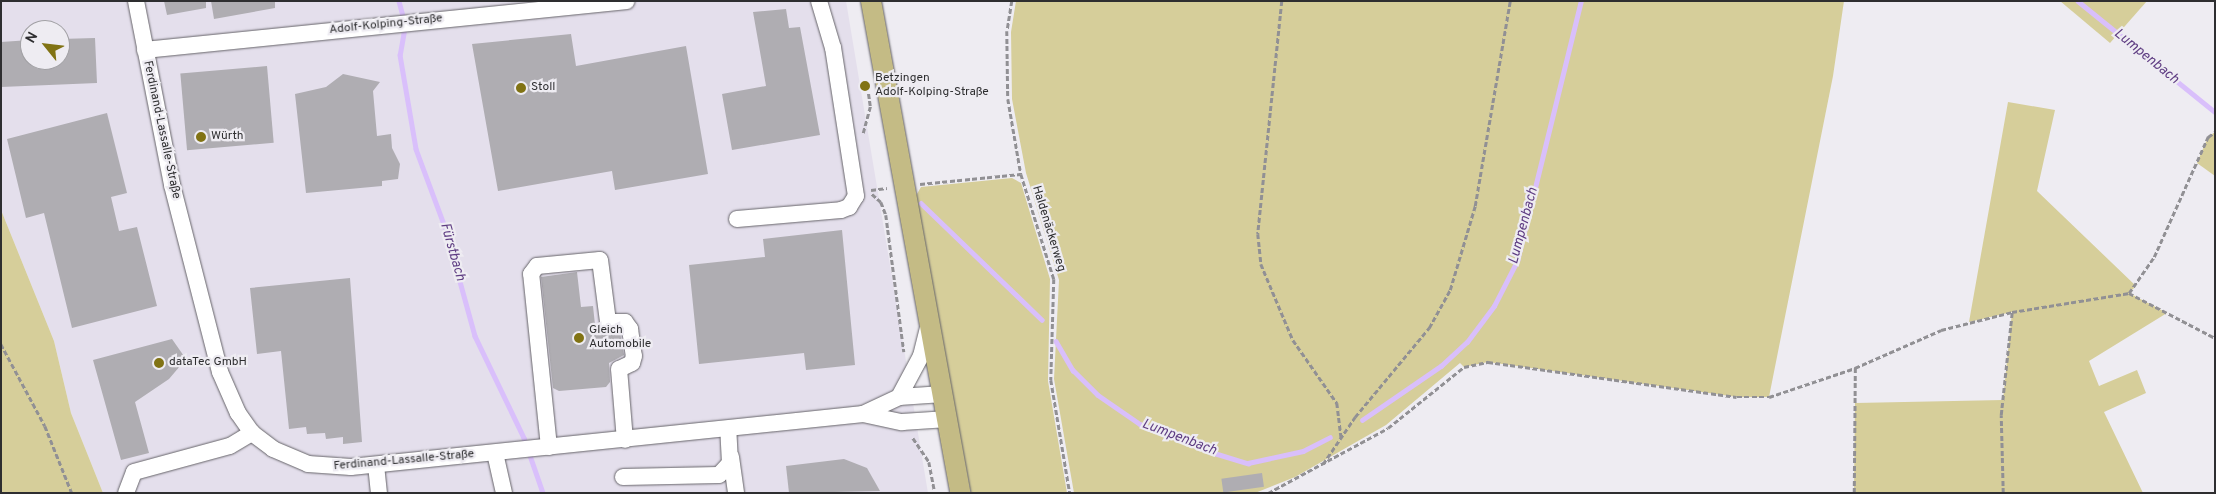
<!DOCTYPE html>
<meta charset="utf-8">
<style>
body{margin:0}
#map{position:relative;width:2216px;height:494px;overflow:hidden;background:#eeecf2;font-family:Overpass,sans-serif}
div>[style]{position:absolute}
.built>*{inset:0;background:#e4dfec}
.green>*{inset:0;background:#d6ce9a}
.stream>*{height:4.5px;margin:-2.25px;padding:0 2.25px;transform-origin:2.25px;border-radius:2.25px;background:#d9bffb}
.building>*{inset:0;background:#afadb2;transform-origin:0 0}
.path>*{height:2.5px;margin-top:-1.25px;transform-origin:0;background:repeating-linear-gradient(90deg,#919094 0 5px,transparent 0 7.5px)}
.roads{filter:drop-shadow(0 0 1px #666469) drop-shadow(0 0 1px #666469)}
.minor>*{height:16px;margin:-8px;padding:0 8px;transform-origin:8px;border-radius:8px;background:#fff}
.major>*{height:20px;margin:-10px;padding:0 10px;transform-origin:10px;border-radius:10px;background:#c4bb85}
.dots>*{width:14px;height:14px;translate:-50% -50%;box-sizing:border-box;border:2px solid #eeecf2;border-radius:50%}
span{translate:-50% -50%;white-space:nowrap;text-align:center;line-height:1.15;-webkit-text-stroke:4.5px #eeecf2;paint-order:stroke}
.street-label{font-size:12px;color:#2e2e30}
.poi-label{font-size:12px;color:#2e2e30}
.left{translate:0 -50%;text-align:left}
.water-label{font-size:14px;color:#5e3c82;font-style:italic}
.frame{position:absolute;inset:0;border:2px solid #2e2e30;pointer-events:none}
.north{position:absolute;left:20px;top:20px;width:50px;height:50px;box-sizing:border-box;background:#eeecf2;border:1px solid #a1a0a4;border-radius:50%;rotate:299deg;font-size:14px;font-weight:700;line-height:20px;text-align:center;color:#2e2e30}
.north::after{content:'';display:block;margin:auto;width:18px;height:22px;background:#817314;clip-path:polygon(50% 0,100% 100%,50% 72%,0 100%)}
</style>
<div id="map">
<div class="built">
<i style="clip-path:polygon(evenodd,1px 1px,846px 1px,928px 493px,103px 493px,71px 413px,54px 341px,1px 210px,1px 1px,30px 30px,60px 30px,60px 60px,30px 60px,30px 30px)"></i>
</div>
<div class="green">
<i style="clip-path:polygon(1016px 1px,1844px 1px,1833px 76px,1769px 397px,1737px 397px,1488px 362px,1464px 367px,1460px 363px,1386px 425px,1295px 477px,1255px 493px,1074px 493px,1054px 379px,1059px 280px,1026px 173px,1012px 99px,1011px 32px)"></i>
<i style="clip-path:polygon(2060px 1px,2147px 1px,2110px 43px)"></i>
<i style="clip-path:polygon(2008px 102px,2055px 110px,2037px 191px,2136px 286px,2129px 293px,2167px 313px,2089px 361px,2099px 386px,2137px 370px,2146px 393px,2104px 412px,2143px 493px,1854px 493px,1855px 403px,2003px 400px,2012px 312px,1969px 322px)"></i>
<i style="clip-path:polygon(2215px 132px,2215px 176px,2197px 163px,2208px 137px)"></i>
<i style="clip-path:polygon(1012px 178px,1021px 183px,1050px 279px,1048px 381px,1067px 493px,971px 493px,914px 199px,921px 187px)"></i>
<i style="clip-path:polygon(1px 210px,54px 341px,71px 413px,103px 493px,1px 493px)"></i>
</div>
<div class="stream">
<i style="left:399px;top:1px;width:20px;rotate:75deg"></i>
<i style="left:2078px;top:1px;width:176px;rotate:39deg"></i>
<i style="left:405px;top:28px;width:27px;rotate:100deg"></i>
<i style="left:400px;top:55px;width:95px;rotate:80.3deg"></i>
<i style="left:416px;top:149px;width:83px;rotate:69.6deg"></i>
<i style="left:445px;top:227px;width:113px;rotate:74.6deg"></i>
<i style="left:475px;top:336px;width:113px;rotate:64.3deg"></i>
<i style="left:524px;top:438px;width:58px;rotate:70.9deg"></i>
<i style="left:921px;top:203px;width:168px;rotate:44deg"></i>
<i style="left:1056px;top:341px;width:34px;rotate:60deg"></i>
<i style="left:1073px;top:370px;width:35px;rotate:45deg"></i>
<i style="left:1098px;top:395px;width:51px;rotate:34.6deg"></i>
<i style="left:1140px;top:424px;width:76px;rotate:21.5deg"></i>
<i style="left:1211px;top:452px;width:39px;rotate:17deg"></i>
<i style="left:1248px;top:463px;width:56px;rotate:-12.3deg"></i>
<i style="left:1303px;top:451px;width:30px;rotate:-27deg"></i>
<i style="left:1362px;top:420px;width:96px;rotate:-34.4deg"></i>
<i style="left:1441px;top:366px;width:35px;rotate:-43deg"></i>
<i style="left:1467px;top:342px;width:45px;rotate:-53.1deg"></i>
<i style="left:1494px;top:306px;width:51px;rotate:-62.9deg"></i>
<i style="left:1517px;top:261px;width:268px;rotate:-76.2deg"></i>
</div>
<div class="building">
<i style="clip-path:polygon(164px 1px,206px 1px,206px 8px,167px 15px)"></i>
<i style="clip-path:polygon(211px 1px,275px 1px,275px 8px,214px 19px)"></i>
<i style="clip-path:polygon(786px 9px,789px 28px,800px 27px,820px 135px,732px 150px,722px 94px,766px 86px,753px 12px)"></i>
<i style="clip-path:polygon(571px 34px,576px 66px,686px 46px,708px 174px,615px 190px,612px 171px,498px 191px,472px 44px)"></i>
<i style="clip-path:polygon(95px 38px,97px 83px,1px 87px,1px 42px,30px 40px,30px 60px,60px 60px,60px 39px)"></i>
<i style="left:267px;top:66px;width:77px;height:87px;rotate:85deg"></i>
<i style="clip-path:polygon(343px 74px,380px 82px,373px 91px,377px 136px,391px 134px,392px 148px,400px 164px,398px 179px,382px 181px,382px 186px,306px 193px,295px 94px,326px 87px)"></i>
<i style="clip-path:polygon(107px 113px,127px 193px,111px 197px,119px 231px,137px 227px,157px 306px,72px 328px,44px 213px,26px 218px,7px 139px)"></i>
<i style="clip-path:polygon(842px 230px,855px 365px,806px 370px,804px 353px,699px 364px,689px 265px,765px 257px,763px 239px)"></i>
<i style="clip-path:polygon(577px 272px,581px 307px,593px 306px,596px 334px,620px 332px,624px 355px,609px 363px,610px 382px,606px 387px,559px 391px,553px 388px,541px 277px)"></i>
<i style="clip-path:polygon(350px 278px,362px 442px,343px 444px,343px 437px,326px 439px,325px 433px,307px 434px,306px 427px,289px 429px,281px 351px,257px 354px,250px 288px)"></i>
<i style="clip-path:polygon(172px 339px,186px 359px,169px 379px,135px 402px,149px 453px,121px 460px,93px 360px)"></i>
<i style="clip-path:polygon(844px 459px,867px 468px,880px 491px,789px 493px,786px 466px)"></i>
<i style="left:1262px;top:473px;width:14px;height:41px;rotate:82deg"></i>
</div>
<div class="path">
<i style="left:1012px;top:1px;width:30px;rotate:99deg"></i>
<i style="left:1007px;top:31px;width:68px;rotate:89.2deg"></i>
<i style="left:1008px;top:99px;width:76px;rotate:80.2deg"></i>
<i style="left:1021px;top:174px;width:110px;rotate:72.6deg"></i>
<i style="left:1054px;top:279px;width:101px;rotate:91.7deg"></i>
<i style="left:1051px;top:380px;width:115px;rotate:80.5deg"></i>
<i style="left:1282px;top:1px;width:234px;rotate:95.9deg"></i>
<i style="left:1258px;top:234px;width:30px;rotate:84deg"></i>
<i style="left:1261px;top:264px;width:82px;rotate:67.2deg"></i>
<i style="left:1293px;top:340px;width:77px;rotate:55.1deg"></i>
<i style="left:1337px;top:403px;width:35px;rotate:83deg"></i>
<i style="left:863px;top:133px;width:28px;rotate:-75deg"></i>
<i style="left:870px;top:106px;width:21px;rotate:-98deg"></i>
<i style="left:920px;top:184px;width:101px;rotate:-5.7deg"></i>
<i style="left:871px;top:190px;width:16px;rotate:-7deg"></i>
<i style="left:872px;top:194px;width:12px;rotate:42deg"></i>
<i style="left:881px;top:202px;width:14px;rotate:69deg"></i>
<i style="left:886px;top:215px;width:138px;rotate:82.5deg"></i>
<i style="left:2129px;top:293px;width:97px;rotate:27.6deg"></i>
<i style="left:1px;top:344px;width:93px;rotate:61.8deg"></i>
<i style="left:45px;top:426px;width:72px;rotate:68.1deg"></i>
<i style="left:913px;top:438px;width:29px;rotate:56deg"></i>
<i style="left:929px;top:462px;width:32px;rotate:79deg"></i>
<i style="left:1323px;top:464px;width:57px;rotate:-55.8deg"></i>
<i style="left:1355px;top:417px;width:116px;rotate:-50.3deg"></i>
<i style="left:1429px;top:328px;width:43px;rotate:-61.1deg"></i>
<i style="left:1450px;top:290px;width:88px;rotate:-73.4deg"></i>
<i style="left:1475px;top:206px;width:208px;rotate:-80.3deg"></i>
<i style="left:1268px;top:493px;width:136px;rotate:-28.4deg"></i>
<i style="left:1388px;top:428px;width:97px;rotate:-38.8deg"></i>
<i style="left:1464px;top:367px;width:25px;rotate:-12deg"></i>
<i style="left:1488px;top:362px;width:251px;rotate:8deg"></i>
<i style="left:1737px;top:397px;width:32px"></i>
<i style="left:1769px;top:397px;width:91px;rotate:-18.6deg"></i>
<i style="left:1855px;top:368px;width:94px;rotate:-23.8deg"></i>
<i style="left:1941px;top:330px;width:73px;rotate:-14.2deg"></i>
<i style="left:2012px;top:312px;width:119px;rotate:-9.2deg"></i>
<i style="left:2129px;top:293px;width:44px;rotate:-55.2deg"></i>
<i style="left:2154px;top:257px;width:132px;rotate:-65.8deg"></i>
<i style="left:2208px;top:137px;width:9px;rotate:-36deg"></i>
<i style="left:1854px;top:493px;width:125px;rotate:-89.5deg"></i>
<i style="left:2003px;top:493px;width:78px;rotate:-91.5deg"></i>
<i style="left:2001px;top:415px;width:104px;rotate:-83.9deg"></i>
</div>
<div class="roads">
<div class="minor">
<i style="left:136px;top:1px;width:187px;rotate:78.9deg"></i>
<i style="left:172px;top:185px;width:193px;rotate:75.6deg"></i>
<i style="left:220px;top:372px;width:45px;rotate:66.3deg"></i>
<i style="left:238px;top:413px;width:24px;rotate:55deg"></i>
<i style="left:252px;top:433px;width:26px;rotate:37deg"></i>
<i style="left:273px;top:449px;width:38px;rotate:23deg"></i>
<i style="left:308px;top:464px;width:43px;rotate:4deg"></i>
<i style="left:351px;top:467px;width:515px;rotate:-5.91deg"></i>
<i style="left:863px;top:414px;width:40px;rotate:12deg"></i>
<i style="left:902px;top:422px;width:46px;rotate:-3.7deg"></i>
<i style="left:145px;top:50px;width:484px;rotate:-5.8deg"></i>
<i style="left:737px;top:219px;width:104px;rotate:-4.9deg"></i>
<i style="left:841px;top:210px;width:9px;rotate:-21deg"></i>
<i style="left:849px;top:207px;width:13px;rotate:-58deg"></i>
<i style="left:856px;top:196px;width:150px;rotate:-98.8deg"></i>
<i style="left:833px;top:48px;width:49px;rotate:-106.6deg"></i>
<i style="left:899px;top:397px;width:47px;rotate:-61.8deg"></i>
<i style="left:921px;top:356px;width:33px;rotate:-76deg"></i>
<i style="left:863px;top:414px;width:40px;rotate:-25deg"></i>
<i style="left:899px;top:397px;width:44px;rotate:-3.9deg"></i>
<i style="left:549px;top:447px;width:174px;rotate:-95.9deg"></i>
<i style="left:531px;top:274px;width:10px;rotate:-53deg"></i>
<i style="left:537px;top:266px;width:63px;rotate:-5.4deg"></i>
<i style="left:600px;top:260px;width:63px;rotate:82.6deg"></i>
<i style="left:608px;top:322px;width:17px"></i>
<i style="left:625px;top:322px;width:9px;rotate:54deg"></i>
<i style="left:630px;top:329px;width:27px;rotate:82deg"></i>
<i style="left:634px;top:356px;width:7px;rotate:106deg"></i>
<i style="left:632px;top:363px;width:14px;rotate:155deg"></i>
<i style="left:619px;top:369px;width:71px;rotate:85.2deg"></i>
<i style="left:495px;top:453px;width:41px;rotate:77.3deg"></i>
<i style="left:731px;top:457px;width:36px;rotate:82deg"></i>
<i style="left:376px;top:465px;width:28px;rotate:84deg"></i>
<i style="left:623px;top:477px;width:96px;rotate:-1.2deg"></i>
<i style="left:719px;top:475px;width:16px;rotate:-47deg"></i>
<i style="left:730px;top:463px;width:34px;rotate:-93deg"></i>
<i style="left:126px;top:493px;width:22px;rotate:-69deg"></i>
<i style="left:134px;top:472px;width:99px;rotate:-15.2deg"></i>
<i style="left:230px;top:446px;width:26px;rotate:-31deg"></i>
</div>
<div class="major">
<i style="left:871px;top:1px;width:500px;rotate:79.7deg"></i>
</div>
</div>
<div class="dots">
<i style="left:865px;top:86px;background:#817314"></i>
<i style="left:521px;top:88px;background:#817314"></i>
<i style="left:201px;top:137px;background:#817314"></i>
<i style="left:579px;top:338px;background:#817314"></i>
<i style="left:159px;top:363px;background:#817314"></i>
</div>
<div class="street-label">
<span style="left:386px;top:25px;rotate:-6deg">Adolf-Kolping-Straße</span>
<span style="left:161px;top:130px;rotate:78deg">Ferdinand-Lassalle-Straße</span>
<span style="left:1048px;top:229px;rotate:73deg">Haldenäckerweg</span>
<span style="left:404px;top:461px;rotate:-5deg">Ferdinand-Lassalle-Straße</span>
</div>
<div class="poi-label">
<span class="left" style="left:875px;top:86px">Betzingen<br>Adolf-Kolping-Straße</span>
<span class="left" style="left:531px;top:88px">Stoll</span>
<span class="left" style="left:211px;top:137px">Würth</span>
<span class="left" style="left:589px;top:338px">Gleich<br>Automobile</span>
<span class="left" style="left:169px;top:363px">dataTec GmbH</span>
</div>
<div class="water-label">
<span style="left:2146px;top:57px;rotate:39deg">Lumpenbach</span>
<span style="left:1524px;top:226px;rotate:-75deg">Lumpenbach</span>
<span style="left:452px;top:252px;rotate:74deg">Fürstbach</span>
<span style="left:1179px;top:438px;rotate:21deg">Lumpenbach</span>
</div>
<div class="frame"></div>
<div class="north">N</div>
</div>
